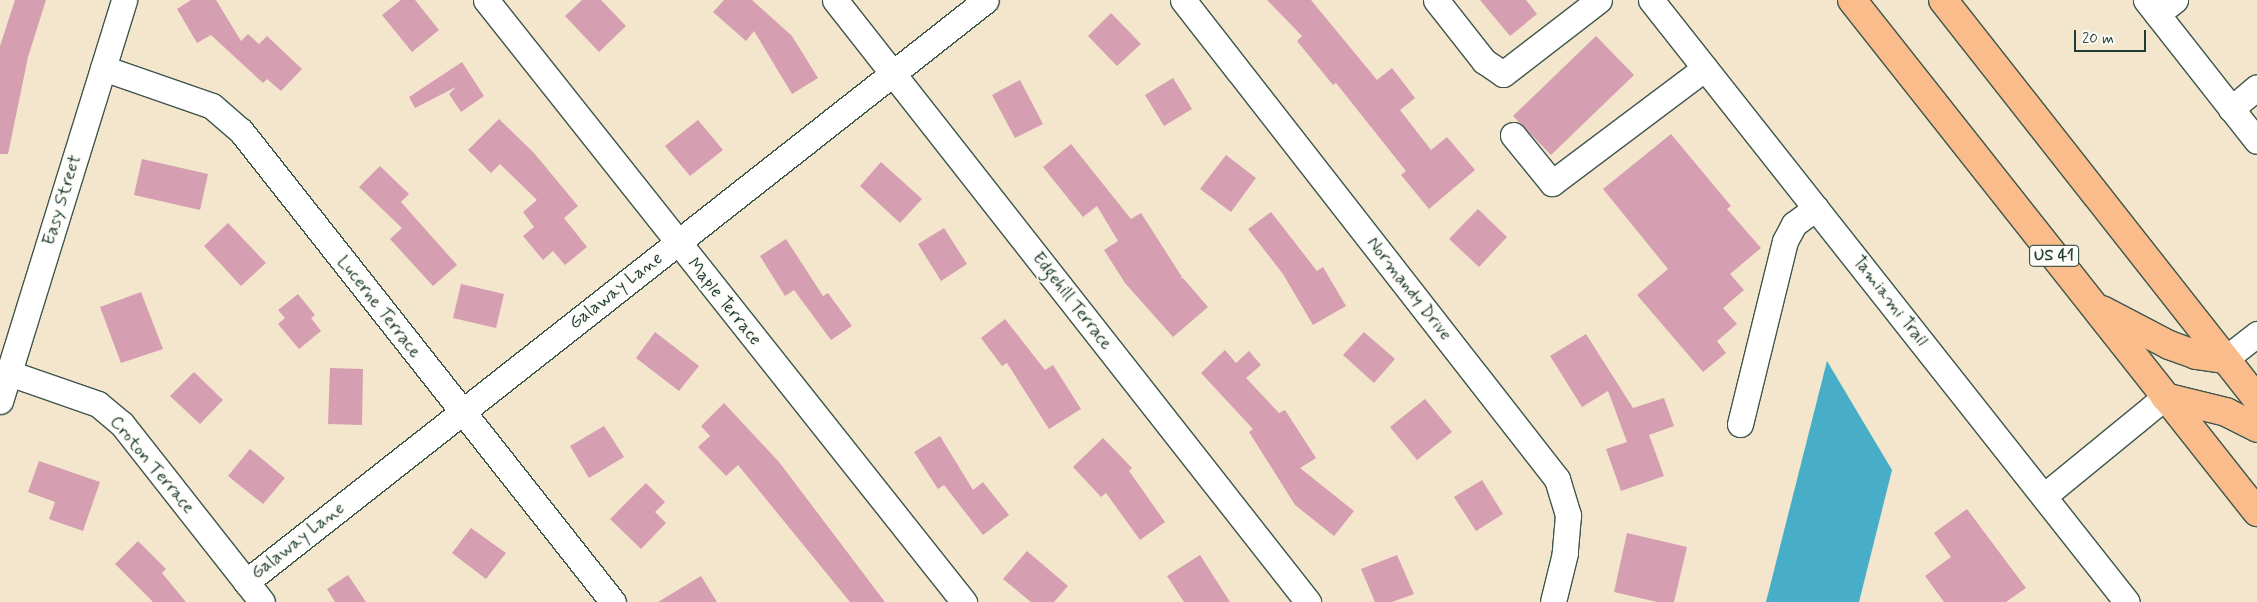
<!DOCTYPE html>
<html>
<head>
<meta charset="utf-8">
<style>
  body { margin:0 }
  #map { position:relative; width:2257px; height:602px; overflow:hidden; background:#f3e6cd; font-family:Mynerve,sans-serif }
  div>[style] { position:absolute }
  .water>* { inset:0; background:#48aec7 }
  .building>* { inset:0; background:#d69eb1 }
  .roads { filter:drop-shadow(1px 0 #3f564b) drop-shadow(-1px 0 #3f564b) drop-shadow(0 1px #3f564b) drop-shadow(0 -1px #3f564b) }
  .minor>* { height:25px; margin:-12.5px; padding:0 12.5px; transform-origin:12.5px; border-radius:12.5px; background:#fff }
  .major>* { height:28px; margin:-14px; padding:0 14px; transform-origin:14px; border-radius:14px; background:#f9bc8a }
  span { translate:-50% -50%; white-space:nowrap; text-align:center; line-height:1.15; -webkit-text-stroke:4px #fdfcf7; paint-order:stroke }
  .shield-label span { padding:1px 4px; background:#fdfcf7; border:1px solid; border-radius:4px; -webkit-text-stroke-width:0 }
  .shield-label { font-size:16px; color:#1f3d34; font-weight:700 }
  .street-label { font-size:18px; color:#1f3d34 }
  .scale { position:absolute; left:2074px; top:30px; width:72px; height:22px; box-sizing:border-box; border:2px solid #1f3d34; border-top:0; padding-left:6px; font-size:15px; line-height:18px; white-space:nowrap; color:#1f3d34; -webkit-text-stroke:4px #fdfcf7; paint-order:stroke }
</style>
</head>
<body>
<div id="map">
  <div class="water">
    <i style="clip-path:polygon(1827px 361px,1892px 470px,1859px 602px,1766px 602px)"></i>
  </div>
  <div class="building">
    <i style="clip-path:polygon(15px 0,46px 0,28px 57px,8px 154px,0 154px,0 46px)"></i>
    <i style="clip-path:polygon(191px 0,216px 0,241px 41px,248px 34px,259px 44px,267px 36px,302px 69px,281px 91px,267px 79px,263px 83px,211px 35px,197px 43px,177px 9px)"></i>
    <i style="clip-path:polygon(401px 0,415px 0,439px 30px,412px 52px,382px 15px)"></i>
    <i style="clip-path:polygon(582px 0,601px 0,626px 26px,599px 52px,565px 16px)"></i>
    <i style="clip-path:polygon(724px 0,752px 0,792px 36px,818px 78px,792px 94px,754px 31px,746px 41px,713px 12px)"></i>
    <i style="clip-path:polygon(1267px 0,1311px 0,1377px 80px,1392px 68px,1415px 98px,1400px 110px,1431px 150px,1447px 137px,1475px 170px,1429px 209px,1401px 175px,1406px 171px,1336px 83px,1333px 85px,1297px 41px,1302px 36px)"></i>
    <i style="clip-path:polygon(1480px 0,1526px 0,1537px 14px,1510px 36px)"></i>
    <i style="clip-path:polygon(1111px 13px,1141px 44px,1117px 66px,1088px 36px)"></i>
    <i style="clip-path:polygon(1596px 36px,1634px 75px,1551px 155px,1513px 116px)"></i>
    <i style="clip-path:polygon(462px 62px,484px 96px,461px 112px,449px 94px,456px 87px,415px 108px,409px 97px)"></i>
    <i style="clip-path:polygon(1173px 78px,1192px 109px,1164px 126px,1145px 95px)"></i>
    <i style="clip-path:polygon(1020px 80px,1043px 124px,1015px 138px,992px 95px)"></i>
    <i style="clip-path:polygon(499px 119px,534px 153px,578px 206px,564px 218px,587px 247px,565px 265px,553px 251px,543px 260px,523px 236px,534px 227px,523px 212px,537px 200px,500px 164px,491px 173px,468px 150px)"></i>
    <i style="clip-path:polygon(698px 120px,723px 150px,690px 176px,665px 146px)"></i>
    <i style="clip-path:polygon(1671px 134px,1731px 206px,1727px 209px,1761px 248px,1730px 274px,1744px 290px,1723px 308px,1737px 324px,1717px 341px,1726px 353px,1703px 372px,1637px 295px,1668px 269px,1603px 189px)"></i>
    <i style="clip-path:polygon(1071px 144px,1131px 219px,1141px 213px,1182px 277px,1180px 279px,1183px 278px,1208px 307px,1173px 337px,1125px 283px,1104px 250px,1118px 241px,1097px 206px,1083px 217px,1043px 167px)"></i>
    <i style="clip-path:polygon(1226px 155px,1256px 178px,1231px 212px,1200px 189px)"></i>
    <i style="clip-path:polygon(142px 159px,208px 174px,200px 210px,134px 195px)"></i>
    <i style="clip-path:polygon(881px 162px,922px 199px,900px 223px,860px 186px)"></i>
    <i style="clip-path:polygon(380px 166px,409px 194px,401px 202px,457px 265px,433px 286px,390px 239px,402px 228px,359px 187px)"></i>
    <i style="clip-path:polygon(1478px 209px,1507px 237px,1479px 267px,1449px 239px)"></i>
    <i style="clip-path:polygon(1271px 212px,1317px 271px,1323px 267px,1346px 306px,1313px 325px,1283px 274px,1248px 229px)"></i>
    <i style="clip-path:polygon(228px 223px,266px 263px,241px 286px,204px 246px)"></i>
    <i style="clip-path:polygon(944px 228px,967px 264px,941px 281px,918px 244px)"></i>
    <i style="clip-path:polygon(786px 239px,823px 296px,828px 293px,852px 326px,831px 340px,794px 290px,785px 296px,760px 256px)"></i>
    <i style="clip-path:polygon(461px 284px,504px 294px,496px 328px,453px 318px)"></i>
    <i style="clip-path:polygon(141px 292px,163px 349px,121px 363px,100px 307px)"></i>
    <i style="clip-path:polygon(298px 294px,315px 315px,311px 318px,321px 331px,299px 349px,278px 324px,285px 318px,278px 310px)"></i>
    <i style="clip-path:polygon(1005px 319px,1045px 370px,1053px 365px,1081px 409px,1049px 429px,1007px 363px,1002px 366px,981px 338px)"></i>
    <i style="clip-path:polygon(655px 332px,699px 366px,679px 391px,636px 358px)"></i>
    <i style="clip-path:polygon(1364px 332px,1395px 359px,1374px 383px,1343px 355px)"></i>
    <i style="clip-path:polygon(1586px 334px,1633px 408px,1664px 398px,1674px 426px,1649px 435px,1664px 476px,1621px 491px,1606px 449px,1627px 442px,1608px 391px,1582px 407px,1550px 356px)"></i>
    <i style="clip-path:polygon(1225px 350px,1236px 363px,1249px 351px,1261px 365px,1246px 378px,1279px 413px,1285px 410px,1316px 458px,1300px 468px,1354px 511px,1334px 536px,1295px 505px,1249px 432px,1253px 429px,1201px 373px)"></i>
    <i style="clip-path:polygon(330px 368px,363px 369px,362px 425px,328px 424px)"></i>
    <i style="clip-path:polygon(194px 372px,223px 400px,200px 424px,170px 396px)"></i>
    <i style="clip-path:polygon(1425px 399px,1452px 432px,1417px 460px,1390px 427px)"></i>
    <i style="clip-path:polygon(724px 403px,779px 462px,885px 602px,850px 602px,738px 465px,726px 476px,698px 447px,710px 436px,701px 426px)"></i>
    <i style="clip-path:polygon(604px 426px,624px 457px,589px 478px,570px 446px)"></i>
    <i style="clip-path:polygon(940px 436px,973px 490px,983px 482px,1009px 515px,983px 535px,944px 485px,938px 489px,914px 452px)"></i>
    <i style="clip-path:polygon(1103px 438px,1132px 468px,1129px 471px,1165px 522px,1140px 540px,1106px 493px,1101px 497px,1073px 467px)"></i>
    <i style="clip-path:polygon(250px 449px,285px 478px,263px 504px,228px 476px)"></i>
    <i style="clip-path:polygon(39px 461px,100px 482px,83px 531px,49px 519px,55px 502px,28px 492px)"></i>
    <i style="clip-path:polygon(1482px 480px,1503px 514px,1476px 531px,1454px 497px)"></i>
    <i style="clip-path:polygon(646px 483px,665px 502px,655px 512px,666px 523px,641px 549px,610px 519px)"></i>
    <i style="clip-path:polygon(1967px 509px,2026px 588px,2006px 602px,1944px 602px,1925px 576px,1951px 557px,1934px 533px)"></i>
    <i style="clip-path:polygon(471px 528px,506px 553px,486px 579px,452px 553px)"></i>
    <i style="clip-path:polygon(1627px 533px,1687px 547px,1674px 602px,1657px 602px,1614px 592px)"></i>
    <i style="clip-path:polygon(138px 541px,166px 569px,162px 573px,186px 602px,153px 602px,115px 564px)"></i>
    <i style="clip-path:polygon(1027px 551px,1068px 586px,1054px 602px,1031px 602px,1003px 579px)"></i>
    <i style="clip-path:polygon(1200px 555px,1230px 602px,1184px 602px,1167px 576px)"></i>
    <i style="clip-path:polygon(1397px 555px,1414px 594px,1392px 602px,1375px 602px,1361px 569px)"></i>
    <i style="clip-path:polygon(348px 575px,366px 602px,335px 602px,327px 589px)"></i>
    <i style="clip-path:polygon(701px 576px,717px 602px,658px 602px)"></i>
  </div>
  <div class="roads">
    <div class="minor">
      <i style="left:486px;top:0;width:769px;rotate:51.55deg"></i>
      <i style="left:835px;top:0;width:766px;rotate:51.84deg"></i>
      <i style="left:1183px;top:0;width:608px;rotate:52.02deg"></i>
      <i style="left:1557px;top:479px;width:38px;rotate:73deg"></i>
      <i style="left:1568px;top:515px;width:38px;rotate:95deg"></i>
      <i style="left:1565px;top:553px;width:50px;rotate:103.8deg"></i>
      <i style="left:1436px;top:0;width:78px;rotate:51.8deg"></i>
      <i style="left:1484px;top:61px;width:23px;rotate:34deg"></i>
      <i style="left:1503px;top:74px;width:121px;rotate:-37.6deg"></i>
      <i style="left:1651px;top:0;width:767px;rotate:51.67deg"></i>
      <i style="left:2146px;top:0;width:179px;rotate:51.8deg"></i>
      <i style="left:2157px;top:14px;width:23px;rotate:-38deg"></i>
      <i style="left:103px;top:68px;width:115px;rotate:19.2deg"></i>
      <i style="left:212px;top:106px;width:38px;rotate:41deg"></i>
      <i style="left:241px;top:131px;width:600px;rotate:51.7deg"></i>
      <i style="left:2231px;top:109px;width:34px;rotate:-40deg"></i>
      <i style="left:1513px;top:135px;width:62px;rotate:50.9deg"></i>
      <i style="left:1552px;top:183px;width:191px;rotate:-36.9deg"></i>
      <i style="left:2225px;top:359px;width:41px;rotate:-38deg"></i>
      <i style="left:9px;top:373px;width:94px;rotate:19.2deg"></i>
      <i style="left:98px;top:404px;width:31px;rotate:40deg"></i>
      <i style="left:122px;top:424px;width:226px;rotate:51.8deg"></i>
      <i style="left:0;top:401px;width:420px;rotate:-72.8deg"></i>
      <i style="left:1740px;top:424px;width:188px;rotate:-76.2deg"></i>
      <i style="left:1785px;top:241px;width:19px;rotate:-62deg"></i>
      <i style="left:1794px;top:224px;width:27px;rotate:-36deg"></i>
      <i style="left:2044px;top:496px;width:156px;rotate:-39.3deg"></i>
      <i style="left:246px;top:582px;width:941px;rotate:-38.18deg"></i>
    </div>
    <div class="major">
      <i style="left:1852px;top:0;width:653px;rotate:51.66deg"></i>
      <i style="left:1943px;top:0;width:508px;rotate:51.8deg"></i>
      <i style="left:2102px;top:310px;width:76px;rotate:27.6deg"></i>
      <i style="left:2169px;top:345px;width:29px;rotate:20deg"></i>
      <i style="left:2196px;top:355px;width:29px;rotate:8deg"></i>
      <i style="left:2165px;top:397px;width:63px;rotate:13.8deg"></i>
      <i style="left:2226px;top:412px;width:35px;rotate:27deg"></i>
    </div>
  </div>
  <div class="shield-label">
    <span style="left:2054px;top:256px">US 41</span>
  </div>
  <div class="street-label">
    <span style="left:62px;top:200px;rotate:-73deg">Easy Street</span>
    <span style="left:1409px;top:289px;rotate:52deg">Normandy Drive</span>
    <span style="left:616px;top:291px;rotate:-38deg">Galaway Lane</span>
    <span style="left:1072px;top:301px;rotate:52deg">Edgehill Terrace</span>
    <span style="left:1890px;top:301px;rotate:52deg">Tamiami Trail</span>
    <span style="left:724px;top:302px;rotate:51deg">Maple Terrace</span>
    <span style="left:379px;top:307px;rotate:52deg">Lucerne Terrace</span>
    <span style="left:152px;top:465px;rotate:50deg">Croton Terrace</span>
    <span style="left:298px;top:541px;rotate:-38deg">Galaway Lane</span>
  </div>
  <div class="scale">20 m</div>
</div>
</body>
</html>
